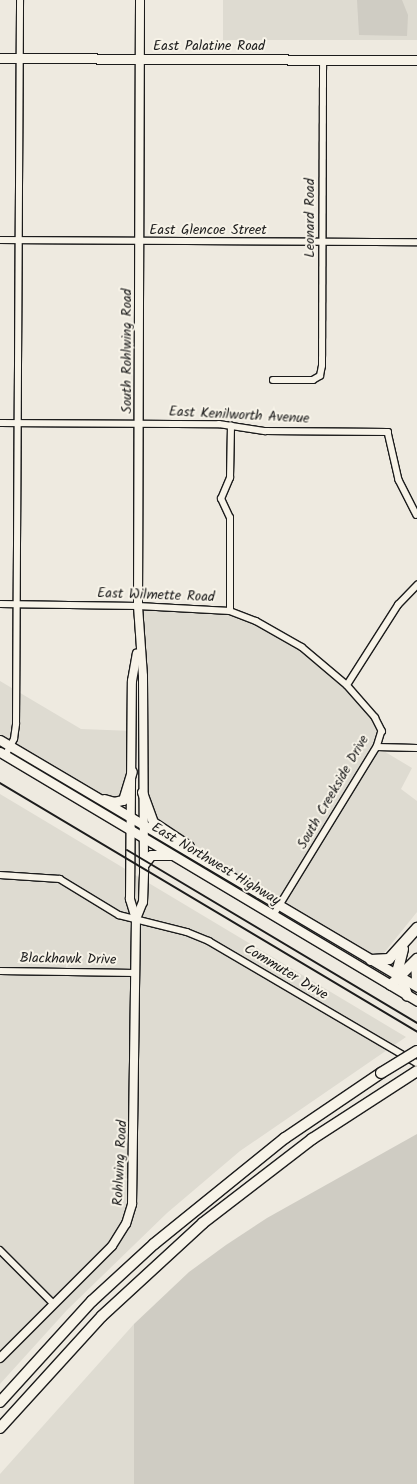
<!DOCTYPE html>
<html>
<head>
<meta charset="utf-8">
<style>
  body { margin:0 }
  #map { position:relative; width:417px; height:1484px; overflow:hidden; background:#eeeae0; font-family:Kalam,sans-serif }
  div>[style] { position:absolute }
  .built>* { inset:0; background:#dedbd1 }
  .green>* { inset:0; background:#cfccc3 }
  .roads { filter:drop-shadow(1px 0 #1c1c1c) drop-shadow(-1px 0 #1c1c1c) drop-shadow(0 1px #1c1c1c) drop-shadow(0 -1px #1c1c1c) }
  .street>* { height:5.5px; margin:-2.75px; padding:0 2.75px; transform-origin:2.75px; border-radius:2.75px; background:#f7f3e8 }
  .secondary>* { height:8px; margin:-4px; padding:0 4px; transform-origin:4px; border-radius:4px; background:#f7f3e8 }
  .primary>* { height:9px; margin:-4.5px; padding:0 4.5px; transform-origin:4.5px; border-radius:4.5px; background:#f7f3e8 }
  .highway>* { height:10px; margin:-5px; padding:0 5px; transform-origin:5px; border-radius:5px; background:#f7f3e8 }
  .rail>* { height:2px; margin:-1px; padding:0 1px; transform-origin:1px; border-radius:1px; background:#1c1c1c }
  .bridges { filter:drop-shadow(1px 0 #1c1c1c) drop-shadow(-1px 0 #1c1c1c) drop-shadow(0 1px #1c1c1c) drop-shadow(0 -1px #1c1c1c) }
  .highway-bridge>* { height:10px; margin:-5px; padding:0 5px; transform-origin:5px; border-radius:5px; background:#f7f3e8 }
  span { translate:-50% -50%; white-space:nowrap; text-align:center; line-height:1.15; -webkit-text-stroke:4px #f7f3e8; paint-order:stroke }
  .street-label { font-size:14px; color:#1c1c1c }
</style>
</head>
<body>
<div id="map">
  <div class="built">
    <i style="clip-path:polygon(223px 0,417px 0,417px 40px,223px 40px)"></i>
    <i style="clip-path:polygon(138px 606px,230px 611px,256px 621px,319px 659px,375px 717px,382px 731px,377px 747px,412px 768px,401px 789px,417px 801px,417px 912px,384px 953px,371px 960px,223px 871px,217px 863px,162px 830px,146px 809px)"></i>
    <i style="clip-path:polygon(0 681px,81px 729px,133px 731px,132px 821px,0 740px)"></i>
    <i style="clip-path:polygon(0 794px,406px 1037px,240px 1151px,167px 1213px,67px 1310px,0 1384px)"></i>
    <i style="clip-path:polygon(134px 1324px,134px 1484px,0 1484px,0 1474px)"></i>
  </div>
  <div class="green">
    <i style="clip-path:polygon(357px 0,402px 0,408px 15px,407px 36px,359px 35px)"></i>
    <i style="clip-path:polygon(417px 1134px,417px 1484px,134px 1484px,134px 1324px,189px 1272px,226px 1245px,267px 1218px)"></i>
  </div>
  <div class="roads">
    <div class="street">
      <i style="left:0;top:240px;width:417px;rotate:0.3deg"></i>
      <i style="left:273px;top:380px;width:40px"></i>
      <i style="left:313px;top:380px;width:8px;rotate:-30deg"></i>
      <i style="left:320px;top:376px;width:10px;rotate:-79deg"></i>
      <i style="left:322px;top:366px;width:306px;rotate:-89.8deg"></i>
      <i style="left:0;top:423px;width:219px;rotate:0.3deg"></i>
      <i style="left:219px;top:424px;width:47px;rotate:8.7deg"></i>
      <i style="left:265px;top:431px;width:123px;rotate:0.5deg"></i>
      <i style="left:388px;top:432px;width:49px;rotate:77.1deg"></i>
      <i style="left:399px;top:480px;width:39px;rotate:63deg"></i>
      <i style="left:0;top:604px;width:138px;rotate:0.8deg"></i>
      <i style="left:138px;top:606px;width:92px;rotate:3.1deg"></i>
      <i style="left:230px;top:611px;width:28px;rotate:21deg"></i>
      <i style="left:256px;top:621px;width:53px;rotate:29.5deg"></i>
      <i style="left:302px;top:647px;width:59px;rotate:40.2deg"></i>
      <i style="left:347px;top:685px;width:43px;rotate:48.8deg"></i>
      <i style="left:375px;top:717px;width:16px;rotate:63deg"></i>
      <i style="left:382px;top:731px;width:17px;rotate:107deg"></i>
      <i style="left:377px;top:747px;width:197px;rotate:121.5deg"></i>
      <i style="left:230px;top:611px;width:93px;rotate:-90deg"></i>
      <i style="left:230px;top:518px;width:21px;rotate:-115deg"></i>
      <i style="left:221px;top:499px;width:23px;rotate:-67deg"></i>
      <i style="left:230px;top:478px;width:52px;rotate:-88.9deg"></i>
      <i style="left:347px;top:685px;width:95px;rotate:-57.5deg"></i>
      <i style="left:398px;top:605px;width:28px;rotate:-46deg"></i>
      <i style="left:377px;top:747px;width:40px;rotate:1.4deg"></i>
      <i style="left:5px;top:756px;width:19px;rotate:-62deg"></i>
      <i style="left:14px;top:739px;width:15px;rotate:-82deg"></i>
      <i style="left:16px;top:724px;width:724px;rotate:-89.68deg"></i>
      <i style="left:0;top:875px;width:60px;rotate:3.8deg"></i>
      <i style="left:60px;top:879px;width:69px;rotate:31.4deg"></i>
      <i style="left:119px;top:915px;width:70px;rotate:14deg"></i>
      <i style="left:187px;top:932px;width:24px;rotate:22deg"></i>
      <i style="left:209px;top:941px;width:241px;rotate:30.4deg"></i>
      <i style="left:0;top:971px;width:135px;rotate:0.8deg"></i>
      <i style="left:0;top:1250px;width:74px;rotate:45deg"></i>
    </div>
    <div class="secondary">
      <i style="left:136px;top:919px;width:18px;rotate:-68deg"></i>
      <i style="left:143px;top:902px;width:33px;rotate:-88deg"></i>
      <i style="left:144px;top:869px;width:193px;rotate:-90.3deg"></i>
      <i style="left:143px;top:676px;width:70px;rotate:-94.1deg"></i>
      <i style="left:138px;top:606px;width:606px;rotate:-89.81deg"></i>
      <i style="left:0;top:1358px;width:158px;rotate:-45deg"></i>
      <i style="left:112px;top:1246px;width:26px;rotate:-58deg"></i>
      <i style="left:126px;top:1224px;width:21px;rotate:-73deg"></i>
      <i style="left:132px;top:1204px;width:285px;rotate:-89.2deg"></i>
      <i style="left:136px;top:919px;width:21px;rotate:-107deg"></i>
      <i style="left:130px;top:899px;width:218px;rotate:-89.5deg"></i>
      <i style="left:132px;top:681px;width:28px;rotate:-80deg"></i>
    </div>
    <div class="primary">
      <i style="left:0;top:58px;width:417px;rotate:0.3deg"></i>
      <i style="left:0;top:740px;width:485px;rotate:30.6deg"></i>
      <i style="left:0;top:752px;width:486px;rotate:30.8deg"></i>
      <i style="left:142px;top:792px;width:32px;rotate:70deg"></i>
      <i style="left:153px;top:822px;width:43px;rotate:33.7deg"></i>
      <i style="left:104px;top:799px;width:10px;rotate:17deg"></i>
      <i style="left:114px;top:802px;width:9px;rotate:-13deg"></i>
      <i style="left:123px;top:800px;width:30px;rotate:-73deg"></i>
      <i style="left:144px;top:864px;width:11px;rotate:-52deg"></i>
      <i style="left:151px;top:855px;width:20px"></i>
    </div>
    <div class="highway">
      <i style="left:403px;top:949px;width:21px;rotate:104deg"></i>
      <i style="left:398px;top:969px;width:28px;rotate:71deg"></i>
      <i style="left:371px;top:960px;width:18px;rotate:-3deg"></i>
      <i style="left:389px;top:959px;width:42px;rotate:-47.9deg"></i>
      <i style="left:416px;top:961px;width:17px;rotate:87deg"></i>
      <i style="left:391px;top:985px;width:37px;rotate:-45deg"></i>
      <i style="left:0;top:1402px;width:137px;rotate:-47.7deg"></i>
      <i style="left:92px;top:1301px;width:84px;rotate:-42.6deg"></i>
      <i style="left:154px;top:1244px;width:169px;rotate:-39deg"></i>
      <i style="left:285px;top:1138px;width:116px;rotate:-34.1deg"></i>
      <i style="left:0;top:1428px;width:151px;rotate:-47.7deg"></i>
      <i style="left:102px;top:1316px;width:137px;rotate:-42.6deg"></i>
      <i style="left:203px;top:1223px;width:138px;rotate:-37.6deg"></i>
      <i style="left:312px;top:1139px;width:125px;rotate:-32.9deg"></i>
    </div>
  </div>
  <div class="rail">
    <i style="left:0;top:783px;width:486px;rotate:30.8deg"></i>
    <i style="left:127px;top:850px;width:338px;rotate:30.8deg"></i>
  </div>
  <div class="bridges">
    <div class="highway-bridge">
      <i style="left:381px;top:1073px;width:42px;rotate:-31.4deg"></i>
    </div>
  </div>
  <div class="street-label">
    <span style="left:209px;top:46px">East Palatine Road</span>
    <span style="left:310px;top:218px;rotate:-90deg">Leonard Road</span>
    <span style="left:208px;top:230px">East Glencoe Street</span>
    <span style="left:127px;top:351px;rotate:-90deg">South Rohlwing Road</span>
    <span style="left:239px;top:415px;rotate:3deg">East Kenilworth Avenue</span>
    <span style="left:156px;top:595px;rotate:2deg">East Wilmette Road</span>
    <span style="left:333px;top:792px;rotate:-60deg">South Creekside Drive</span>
    <span style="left:216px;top:864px;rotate:31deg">East Northwest Highway</span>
    <span style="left:68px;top:959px;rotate:1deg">Blackhawk Drive</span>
    <span style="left:286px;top:972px;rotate:31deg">Commuter Drive</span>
    <span style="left:120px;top:1163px;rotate:-87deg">Rohlwing Road</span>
  </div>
</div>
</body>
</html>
